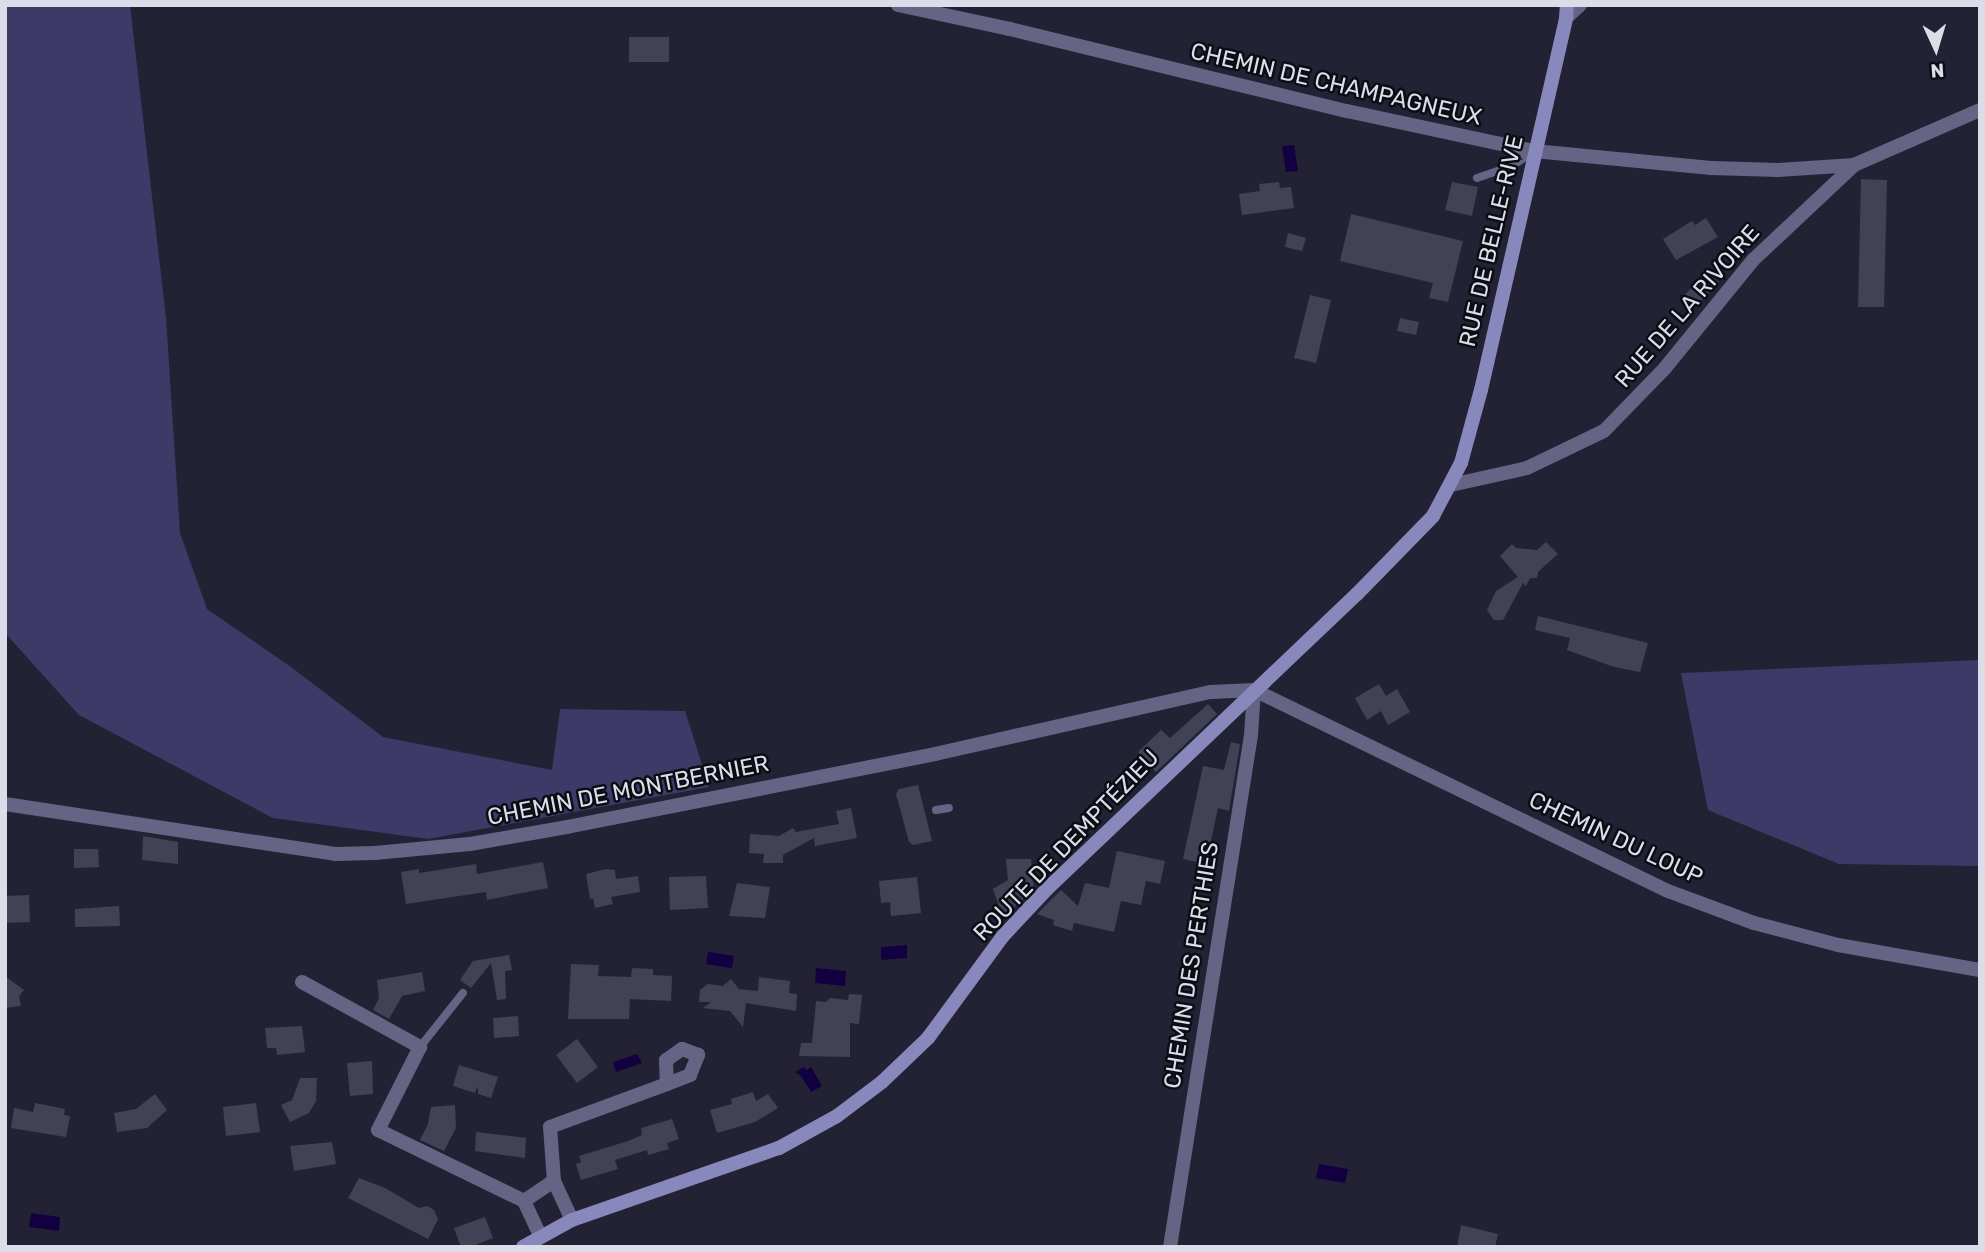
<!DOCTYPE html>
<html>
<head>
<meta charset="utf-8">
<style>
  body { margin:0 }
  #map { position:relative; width:1985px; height:1252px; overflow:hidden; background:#222234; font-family:Rubik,sans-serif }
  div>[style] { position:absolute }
  .green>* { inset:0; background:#3d3a68 }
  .water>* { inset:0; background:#130041 }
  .building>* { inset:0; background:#424256 }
  .lane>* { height:8px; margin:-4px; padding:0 4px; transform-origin:4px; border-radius:4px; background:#656485 }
  .street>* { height:14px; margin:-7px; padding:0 7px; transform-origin:7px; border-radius:7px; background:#656485 }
  .secondary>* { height:14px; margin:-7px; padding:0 7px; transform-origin:7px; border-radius:7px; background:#8988bd }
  span { translate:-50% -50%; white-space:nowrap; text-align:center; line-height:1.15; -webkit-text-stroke:5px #0c0c14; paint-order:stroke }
  .street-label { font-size:23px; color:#ddddea }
  .frame { position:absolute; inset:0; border:7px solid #ddddea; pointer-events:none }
  .north { position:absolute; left:1901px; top:14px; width:70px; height:70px; -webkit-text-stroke:5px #0c0c14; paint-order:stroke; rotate:176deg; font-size:19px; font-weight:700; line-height:28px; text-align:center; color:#ddddea }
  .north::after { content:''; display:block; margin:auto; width:24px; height:32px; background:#ddddea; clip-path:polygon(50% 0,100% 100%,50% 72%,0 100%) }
</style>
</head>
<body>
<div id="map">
  <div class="green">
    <i style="clip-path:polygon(5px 5px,130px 5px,166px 318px,180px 533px,207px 609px,291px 667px,383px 737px,552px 770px,560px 709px,685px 711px,709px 787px,428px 839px,273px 818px,79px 715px,5px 633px)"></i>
    <i style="clip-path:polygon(1980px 660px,1980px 866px,1839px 864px,1708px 810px,1681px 673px)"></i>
  </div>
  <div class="water">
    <i style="clip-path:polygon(1294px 145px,1298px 171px,1286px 172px,1282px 146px)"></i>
    <i style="clip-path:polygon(907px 945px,907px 958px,881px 960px,881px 947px)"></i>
    <i style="clip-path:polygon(708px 952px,734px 956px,732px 968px,706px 964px)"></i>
    <i style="clip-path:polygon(816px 968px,846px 971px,845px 986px,815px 983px)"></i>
    <i style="clip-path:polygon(637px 1054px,642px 1063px,616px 1072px,613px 1062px)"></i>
    <i style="clip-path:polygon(804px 1067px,807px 1070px,811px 1067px,822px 1086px,811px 1092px,801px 1076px,795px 1072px)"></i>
    <i style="clip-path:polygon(1319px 1164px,1348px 1169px,1345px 1183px,1316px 1178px)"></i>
    <i style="clip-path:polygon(31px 1213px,60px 1217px,59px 1231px,29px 1227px)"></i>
  </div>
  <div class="building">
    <i style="clip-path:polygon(629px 37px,669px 37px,669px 62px,629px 62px)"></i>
    <i style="clip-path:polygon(1861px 179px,1887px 180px,1884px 307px,1858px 307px)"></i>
    <i style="clip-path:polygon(1279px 182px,1280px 188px,1291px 187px,1294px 208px,1242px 215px,1239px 194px,1260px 191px,1259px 184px)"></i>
    <i style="clip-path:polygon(1452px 182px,1478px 187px,1472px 216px,1445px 210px)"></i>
    <i style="clip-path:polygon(1351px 214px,1463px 241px,1448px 302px,1429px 298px,1433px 283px,1340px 261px)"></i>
    <i style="clip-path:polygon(1706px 218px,1718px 237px,1676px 260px,1663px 239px,1692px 221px,1695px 225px)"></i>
    <i style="clip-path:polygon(1288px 233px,1306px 238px,1302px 251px,1285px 247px)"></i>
    <i style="clip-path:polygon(1707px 271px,1719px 282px,1699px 303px,1680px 300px)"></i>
    <i style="clip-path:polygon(1310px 295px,1331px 300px,1316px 363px,1294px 358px)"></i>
    <i style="clip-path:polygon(1400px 318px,1419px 322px,1416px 335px,1397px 331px)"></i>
    <i style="clip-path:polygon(1546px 542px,1558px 554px,1538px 572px,1537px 578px,1530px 578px,1526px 586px,1523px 583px,1503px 620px,1494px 620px,1487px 610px,1496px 591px,1518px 577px,1500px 556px,1512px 544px,1516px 548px,1537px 550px)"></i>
    <i style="clip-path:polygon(1538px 616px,1648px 643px,1640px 672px,1614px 667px,1567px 650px,1570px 638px,1535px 630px)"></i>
    <i style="clip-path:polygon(1379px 684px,1386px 696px,1397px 689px,1410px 712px,1388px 725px,1381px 711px,1367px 720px,1355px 698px)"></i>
    <i style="clip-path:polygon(1208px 704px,1217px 714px,1156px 772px,1138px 752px,1161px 730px,1170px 738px)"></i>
    <i style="clip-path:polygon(1231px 742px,1240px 744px,1229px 811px,1218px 808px,1206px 864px,1183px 859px,1203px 766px,1224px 770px)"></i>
    <i style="clip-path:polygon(918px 785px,932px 841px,913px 845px,909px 842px,896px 794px,899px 789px)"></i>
    <i style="clip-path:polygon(851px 808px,857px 838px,815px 846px,814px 838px,783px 855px,783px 863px,763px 863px,764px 854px,749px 853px,750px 834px,779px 836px,793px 828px,796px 832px,839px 824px,836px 811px)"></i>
    <i style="clip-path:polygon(143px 836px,178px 842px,178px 864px,142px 860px)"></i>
    <i style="clip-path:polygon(74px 849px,98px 849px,99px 867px,74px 868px)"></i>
    <i style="clip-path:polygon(1117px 851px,1165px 861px,1160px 884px,1146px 881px,1141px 905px,1121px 901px,1114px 932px,1074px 923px,1072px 931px,1053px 925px,1054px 920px,1037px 914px,1061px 890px,1078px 906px,1085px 883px,1109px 888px)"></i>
    <i style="clip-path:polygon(1006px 859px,1031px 859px,1034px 889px,1003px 918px,993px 889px,1008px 880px)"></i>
    <i style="clip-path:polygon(543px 862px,548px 888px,487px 900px,486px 892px,406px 904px,401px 872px,419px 869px,419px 873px,476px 864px,477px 874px)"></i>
    <i style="clip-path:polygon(606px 869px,615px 870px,616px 879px,638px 876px,640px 892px,611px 897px,613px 904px,595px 908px,593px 898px,590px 899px,586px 874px)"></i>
    <i style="clip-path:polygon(706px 876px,708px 908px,670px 910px,669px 877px)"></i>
    <i style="clip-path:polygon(917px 877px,921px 913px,891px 916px,890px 902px,881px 903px,879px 881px)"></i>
    <i style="clip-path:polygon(737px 883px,770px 887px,765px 918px,729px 916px)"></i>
    <i style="clip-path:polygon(29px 895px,30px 922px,5px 923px,5px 896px)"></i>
    <i style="clip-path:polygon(119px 906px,120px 926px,75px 927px,75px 909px)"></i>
    <i style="clip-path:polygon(509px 955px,512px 970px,505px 971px,506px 999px,497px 1000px,491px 963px,471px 988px,460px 980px,473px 961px)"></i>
    <i style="clip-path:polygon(571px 964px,599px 965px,598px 976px,631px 977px,632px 968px,653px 969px,653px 975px,672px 976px,671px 1001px,630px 999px,629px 1019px,568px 1019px)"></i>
    <i style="clip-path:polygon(422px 972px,425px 991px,402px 996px,389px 1019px,373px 1010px,379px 998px,377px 980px)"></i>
    <i style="clip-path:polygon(5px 976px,24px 990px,19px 996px,21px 1006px,5px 1008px)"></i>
    <i style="clip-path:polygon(759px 977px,790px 981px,789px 993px,797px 994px,796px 1011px,746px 1003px,743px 1027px,730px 1011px,703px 1008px,711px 1002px,699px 1002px,700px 990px,708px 984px,723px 986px,731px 979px,739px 989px,758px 991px)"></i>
    <i style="clip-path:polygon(849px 994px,862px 995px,859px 1024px,850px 1023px,850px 1057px,799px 1056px,801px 1043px,812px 1043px,816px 1001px,826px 1002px,830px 998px,848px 1000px)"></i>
    <i style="clip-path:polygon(518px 1016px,519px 1036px,494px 1038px,493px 1018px)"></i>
    <i style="clip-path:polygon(302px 1026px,305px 1052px,277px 1055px,276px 1048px,267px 1048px,265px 1028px)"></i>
    <i style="clip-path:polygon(577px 1039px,598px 1067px,577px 1083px,556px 1055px)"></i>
    <i style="clip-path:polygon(372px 1061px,373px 1094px,350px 1096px,347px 1063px)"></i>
    <i style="clip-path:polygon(459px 1065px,498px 1077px,491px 1098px,478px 1094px,478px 1086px,475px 1093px,453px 1086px)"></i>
    <i style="clip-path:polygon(300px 1078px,317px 1078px,316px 1101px,309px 1113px,290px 1122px,281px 1105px,292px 1100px)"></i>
    <i style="clip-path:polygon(753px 1092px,756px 1101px,768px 1094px,778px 1108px,755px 1122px,717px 1133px,710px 1110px,732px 1104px,731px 1099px)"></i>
    <i style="clip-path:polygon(155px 1094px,167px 1110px,147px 1128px,117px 1132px,114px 1113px,136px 1109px)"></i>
    <i style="clip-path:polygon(35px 1103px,65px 1109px,64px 1115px,70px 1116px,66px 1137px,11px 1128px,14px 1108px,33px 1112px)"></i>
    <i style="clip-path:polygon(256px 1103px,260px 1132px,226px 1136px,223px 1107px)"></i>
    <i style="clip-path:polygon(455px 1105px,456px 1128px,444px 1151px,420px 1140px,428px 1124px,431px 1107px)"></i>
    <i style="clip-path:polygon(672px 1119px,679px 1139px,667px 1143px,669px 1149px,648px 1155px,647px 1150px,615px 1160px,618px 1169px,581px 1180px,576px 1164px,581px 1162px,579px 1156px,628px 1141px,642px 1135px,641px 1128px)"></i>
    <i style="clip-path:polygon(476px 1132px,526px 1138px,525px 1158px,475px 1151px)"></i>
    <i style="clip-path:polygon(332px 1142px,336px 1164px,294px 1171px,290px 1146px)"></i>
    <i style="clip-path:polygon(359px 1178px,385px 1188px,419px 1208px,427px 1206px,434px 1210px,438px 1219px,428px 1239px,348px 1198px)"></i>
    <i style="clip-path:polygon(485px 1217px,493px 1238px,470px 1247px,461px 1247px,454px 1228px)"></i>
    <i style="clip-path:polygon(1461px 1225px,1498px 1234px,1495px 1247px,1457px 1247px)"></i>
  </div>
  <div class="lane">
    <i style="left:1477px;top:178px;width:37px;rotate:-19deg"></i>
    <i style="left:1512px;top:166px;width:27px;rotate:-34deg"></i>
    <i style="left:936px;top:810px;width:13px;rotate:-9deg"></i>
    <i style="left:420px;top:1047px;width:69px;rotate:-51.5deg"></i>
  </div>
  <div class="street">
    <i style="left:898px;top:5px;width:115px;rotate:12.1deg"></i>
    <i style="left:1010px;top:29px;width:347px;rotate:13.7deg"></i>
    <i style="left:1347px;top:111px;width:191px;rotate:12.1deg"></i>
    <i style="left:1534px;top:151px;width:178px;rotate:5.5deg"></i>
    <i style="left:1711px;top:168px;width:67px;rotate:1.7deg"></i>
    <i style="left:1778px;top:170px;width:76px;rotate:-3.8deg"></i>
    <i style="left:1566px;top:18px;width:19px;rotate:-43deg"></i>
    <i style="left:1451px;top:485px;width:78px;rotate:-12.6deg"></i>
    <i style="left:1527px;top:468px;width:85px;rotate:-25.7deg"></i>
    <i style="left:1604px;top:431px;width:88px;rotate:-45.9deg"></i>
    <i style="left:1665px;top:368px;width:139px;rotate:-50.8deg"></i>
    <i style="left:1753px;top:260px;width:139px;rotate:-43.2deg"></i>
    <i style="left:1854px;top:165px;width:137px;rotate:-23.6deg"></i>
    <i style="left:5px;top:804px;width:334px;rotate:8.6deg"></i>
    <i style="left:335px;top:854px;width:40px;rotate:-1.4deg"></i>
    <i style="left:375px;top:853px;width:95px;rotate:-5.4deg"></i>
    <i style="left:470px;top:844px;width:98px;rotate:-9.9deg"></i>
    <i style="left:567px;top:827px;width:375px;rotate:-11.2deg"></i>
    <i style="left:935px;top:754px;width:283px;rotate:-12.7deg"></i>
    <i style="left:1211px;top:692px;width:43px;rotate:-2.7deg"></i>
    <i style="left:1254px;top:690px;width:460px;rotate:25.9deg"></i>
    <i style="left:1668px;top:891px;width:92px;rotate:20.4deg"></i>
    <i style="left:1754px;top:923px;width:87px;rotate:14.7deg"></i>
    <i style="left:1838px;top:945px;width:144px;rotate:10deg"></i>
    <i style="left:302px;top:982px;width:135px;rotate:28.8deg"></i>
    <i style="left:420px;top:1047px;width:93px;rotate:116.8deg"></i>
    <i style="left:378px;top:1130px;width:162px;rotate:25.9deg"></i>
    <i style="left:524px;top:1201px;width:38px;rotate:65deg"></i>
    <i style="left:524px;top:1201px;width:36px;rotate:-34deg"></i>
    <i style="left:572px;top:1220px;width:43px;rotate:-114.8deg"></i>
    <i style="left:554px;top:1181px;width:54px;rotate:-94.2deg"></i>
    <i style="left:550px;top:1127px;width:125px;rotate:-20.2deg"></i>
    <i style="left:667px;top:1084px;width:25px;rotate:-21deg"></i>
    <i style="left:690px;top:1075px;width:22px;rotate:-68deg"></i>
    <i style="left:698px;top:1055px;width:17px;rotate:-159deg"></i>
    <i style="left:682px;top:1049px;width:19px;rotate:145deg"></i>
    <i style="left:666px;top:1060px;width:24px;rotate:88deg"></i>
    <i style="left:1170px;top:1247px;width:518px;rotate:-81.01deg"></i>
    <i style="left:1251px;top:735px;width:45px;rotate:-86.2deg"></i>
  </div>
  <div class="secondary">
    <i style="left:523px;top:1247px;width:56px;rotate:-28.9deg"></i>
    <i style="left:572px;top:1220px;width:219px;rotate:-19.2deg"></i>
    <i style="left:779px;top:1148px;width:66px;rotate:-28.9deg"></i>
    <i style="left:837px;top:1116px;width:56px;rotate:-37.1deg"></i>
    <i style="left:882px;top:1082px;width:64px;rotate:-43.7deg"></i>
    <i style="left:928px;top:1038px;width:127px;rotate:-53.7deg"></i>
    <i style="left:1003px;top:936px;width:64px;rotate:-46.9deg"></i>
    <i style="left:1047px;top:889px;width:428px;rotate:-43.6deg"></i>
    <i style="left:1357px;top:594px;width:109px;rotate:-45.7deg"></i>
    <i style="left:1433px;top:516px;width:60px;rotate:-62.2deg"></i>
    <i style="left:1461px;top:463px;width:76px;rotate:-74.7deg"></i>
    <i style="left:1481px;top:390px;width:382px;rotate:-77.1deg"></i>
    <i style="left:1566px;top:18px;width:13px;rotate:-86deg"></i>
  </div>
  <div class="street-label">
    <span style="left:1336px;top:84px;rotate:13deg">CHEMIN DE CHAMPAGNEUX</span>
    <span style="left:1491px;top:241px;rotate:-77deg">RUE DE BELLE-RIVE</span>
    <span style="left:1687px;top:306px;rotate:-49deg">RUE DE LA RIVOIRE</span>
    <span style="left:628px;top:790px;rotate:-11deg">CHEMIN DE MONTBERNIER</span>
    <span style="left:1616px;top:838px;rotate:25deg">CHEMIN DU LOUP</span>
    <span style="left:1066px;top:845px;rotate:-46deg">ROUTE DE DEMPTÉZIEU</span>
    <span style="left:1191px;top:965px;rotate:-81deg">CHEMIN DES PERTHIES</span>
  </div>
  <div class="frame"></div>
  <div class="north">N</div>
</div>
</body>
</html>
